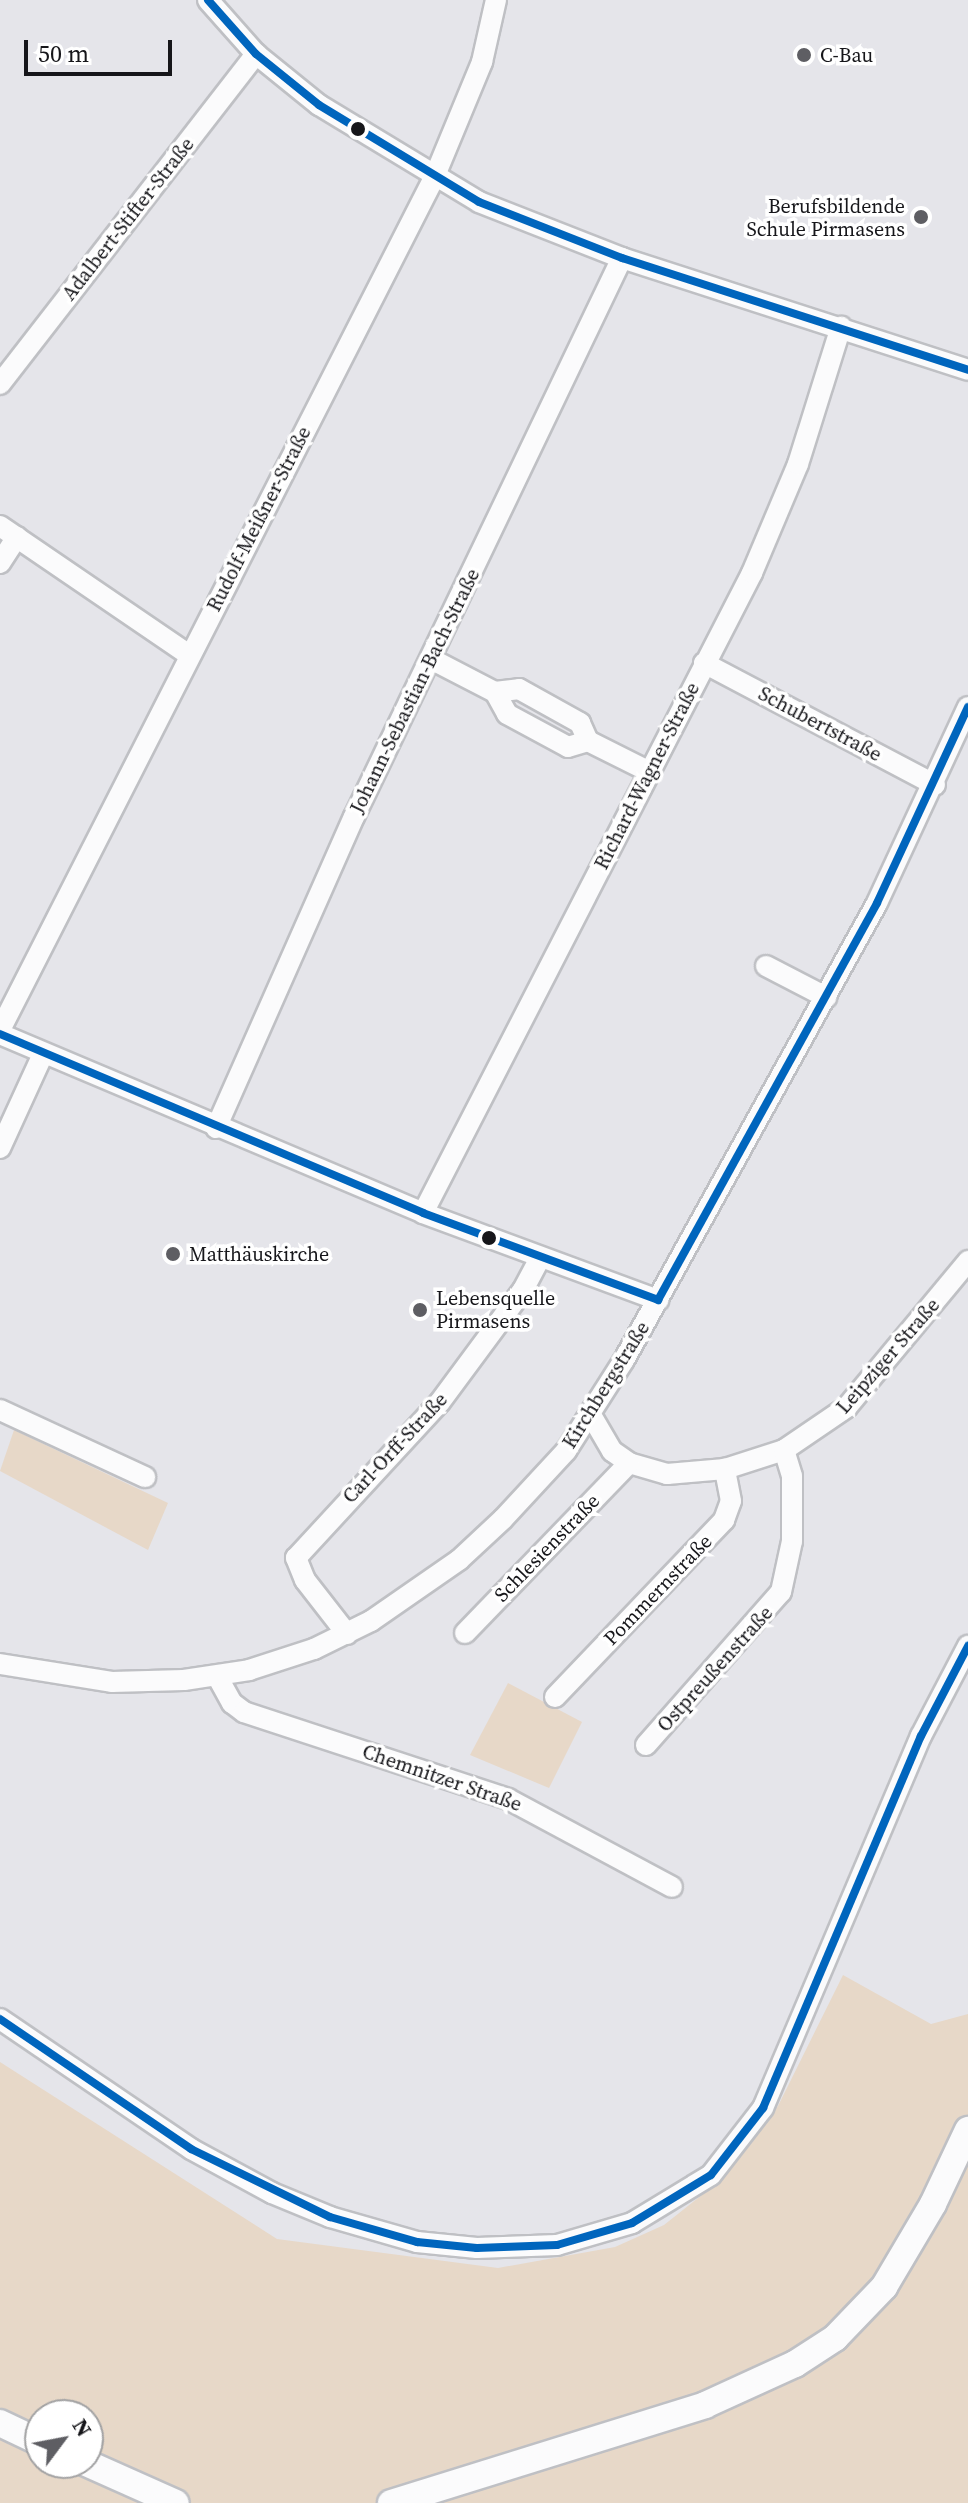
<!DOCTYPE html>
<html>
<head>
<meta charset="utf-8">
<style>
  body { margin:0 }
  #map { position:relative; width:968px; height:2503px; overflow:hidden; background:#e5e5ea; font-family:"Source Serif 4",serif }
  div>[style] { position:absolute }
  .green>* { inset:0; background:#e7d8c8 }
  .roads { filter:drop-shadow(2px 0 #bfc0c4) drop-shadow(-2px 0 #bfc0c4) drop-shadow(0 2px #bfc0c4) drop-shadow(0 -2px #bfc0c4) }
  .minor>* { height:20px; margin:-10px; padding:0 10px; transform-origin:10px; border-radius:10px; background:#fbfbfc }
  .major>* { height:26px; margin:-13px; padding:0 13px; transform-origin:13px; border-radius:13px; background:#fbfbfc }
  .bus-1>* { height:8px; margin:-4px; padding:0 4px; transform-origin:4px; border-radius:4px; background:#0065bd }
  .dots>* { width:22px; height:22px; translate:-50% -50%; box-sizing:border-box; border:4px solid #fff; border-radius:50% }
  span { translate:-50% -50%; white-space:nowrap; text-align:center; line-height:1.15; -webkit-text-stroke:7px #fff; paint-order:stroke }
  .poi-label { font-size:20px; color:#16161a }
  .left { translate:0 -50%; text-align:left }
  .right { translate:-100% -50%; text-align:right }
  .street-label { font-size:20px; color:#16161a }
  .north { position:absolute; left:24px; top:2399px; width:80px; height:80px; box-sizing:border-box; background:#fff; border:2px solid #a2a2a3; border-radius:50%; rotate:58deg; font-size:22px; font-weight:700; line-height:32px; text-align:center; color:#16161a }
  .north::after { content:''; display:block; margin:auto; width:28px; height:36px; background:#5e5e63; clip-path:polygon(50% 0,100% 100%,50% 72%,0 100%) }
  .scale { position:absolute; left:24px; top:40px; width:148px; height:36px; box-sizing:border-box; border:4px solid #16161a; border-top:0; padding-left:10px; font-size:24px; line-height:28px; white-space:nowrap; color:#16161a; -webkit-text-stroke:6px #fff; paint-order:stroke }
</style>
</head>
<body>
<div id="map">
  <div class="green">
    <i style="clip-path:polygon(14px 1430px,168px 1503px,148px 1550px,0 1471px)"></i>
    <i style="clip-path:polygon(508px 1683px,582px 1722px,549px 1788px,470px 1755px)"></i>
    <i style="clip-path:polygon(evenodd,843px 1975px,931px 2024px,968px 2014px,968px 2503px,0 2503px,0 2062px,277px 2239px,498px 2268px,615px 2247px,664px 2225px,708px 2190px,778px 2106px,843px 1975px,40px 2415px,88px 2415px,88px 2463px,40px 2463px,40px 2415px)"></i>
  </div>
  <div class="roads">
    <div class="minor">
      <i style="left:208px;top:0;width:72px;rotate:48.4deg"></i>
      <i style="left:256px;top:54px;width:81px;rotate:39deg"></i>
      <i style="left:319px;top:105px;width:187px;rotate:31.2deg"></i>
      <i style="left:479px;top:202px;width:154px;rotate:21.4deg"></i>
      <i style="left:622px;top:258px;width:364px;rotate:17.9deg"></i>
      <i style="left:0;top:384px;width:418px;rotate:-52.2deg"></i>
      <i style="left:0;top:526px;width:229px;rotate:34.3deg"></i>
      <i style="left:0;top:563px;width:31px;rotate:-57deg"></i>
      <i style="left:431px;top:659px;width:72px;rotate:27.3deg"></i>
      <i style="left:495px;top:692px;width:24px;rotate:-7deg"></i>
      <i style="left:519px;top:689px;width:70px;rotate:29.1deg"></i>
      <i style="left:580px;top:723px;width:20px;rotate:66deg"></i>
      <i style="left:588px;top:741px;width:69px;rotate:26.6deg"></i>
      <i style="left:704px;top:663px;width:261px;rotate:27.8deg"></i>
      <i style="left:495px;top:692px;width:25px;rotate:61deg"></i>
      <i style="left:507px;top:714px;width:69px;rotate:28.4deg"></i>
      <i style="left:568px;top:747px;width:21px;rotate:-17deg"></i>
      <i style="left:766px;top:966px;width:68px;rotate:27.3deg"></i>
      <i style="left:0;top:1030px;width:956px;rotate:-63.01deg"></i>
      <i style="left:434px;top:178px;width:126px;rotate:-67.5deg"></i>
      <i style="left:482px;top:62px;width:64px;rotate:-77.3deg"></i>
      <i style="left:0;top:1034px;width:459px;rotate:22.9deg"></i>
      <i style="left:423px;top:1213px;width:251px;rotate:20.3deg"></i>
      <i style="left:216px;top:1128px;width:340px;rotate:-66.1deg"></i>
      <i style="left:354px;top:817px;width:620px;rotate:-64.39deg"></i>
      <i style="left:0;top:1148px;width:103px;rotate:-65.4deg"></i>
      <i style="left:423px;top:1213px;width:720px;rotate:-62.79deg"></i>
      <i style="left:752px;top:573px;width:118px;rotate:-67.1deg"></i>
      <i style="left:798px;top:464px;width:144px;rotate:-72.6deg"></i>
      <i style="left:0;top:1410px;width:160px;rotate:24.8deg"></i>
      <i style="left:591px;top:1415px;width:42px;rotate:59.7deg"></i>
      <i style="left:612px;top:1451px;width:21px;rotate:35deg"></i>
      <i style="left:629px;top:1463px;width:40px;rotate:16deg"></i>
      <i style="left:667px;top:1474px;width:58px;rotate:-4.9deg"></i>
      <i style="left:725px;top:1469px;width:62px;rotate:-17.9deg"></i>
      <i style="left:784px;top:1450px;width:76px;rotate:-34.3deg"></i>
      <i style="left:847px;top:1407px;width:190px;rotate:-50.3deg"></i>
      <i style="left:465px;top:1633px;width:236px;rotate:-46deg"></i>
      <i style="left:347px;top:1634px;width:68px;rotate:-127.9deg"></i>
      <i style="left:305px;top:1580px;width:24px;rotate:-112deg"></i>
      <i style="left:296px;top:1558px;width:212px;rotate:-47.3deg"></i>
      <i style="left:440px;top:1402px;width:139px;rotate:-53.5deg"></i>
      <i style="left:523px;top:1290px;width:36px;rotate:-62deg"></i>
      <i style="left:0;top:1664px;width:113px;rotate:9.1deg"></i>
      <i style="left:112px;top:1682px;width:72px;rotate:-1.6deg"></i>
      <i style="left:184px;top:1680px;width:66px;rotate:-8.7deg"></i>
      <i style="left:249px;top:1670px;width:68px;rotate:-17.9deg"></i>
      <i style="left:314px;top:1649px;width:64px;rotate:-26.2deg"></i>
      <i style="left:371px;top:1621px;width:107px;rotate:-34.7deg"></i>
      <i style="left:459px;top:1560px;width:60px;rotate:-43deg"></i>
      <i style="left:503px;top:1519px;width:93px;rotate:-47.2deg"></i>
      <i style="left:566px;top:1451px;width:108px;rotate:-57.5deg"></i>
      <i style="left:624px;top:1360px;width:522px;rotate:-61.03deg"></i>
      <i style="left:877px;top:903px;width:216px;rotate:-65.1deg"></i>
      <i style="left:217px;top:1676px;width:31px;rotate:61deg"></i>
      <i style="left:232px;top:1703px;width:15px;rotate:37deg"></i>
      <i style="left:244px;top:1712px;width:278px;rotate:18.2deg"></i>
      <i style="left:508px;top:1799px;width:186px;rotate:28.2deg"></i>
      <i style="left:555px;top:1697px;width:245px;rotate:-46.3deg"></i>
      <i style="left:724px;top:1520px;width:20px;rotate:-70deg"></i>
      <i style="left:731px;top:1501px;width:33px;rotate:-101deg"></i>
      <i style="left:646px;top:1745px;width:204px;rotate:-48.6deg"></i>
      <i style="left:781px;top:1592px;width:52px;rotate:-77.8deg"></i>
      <i style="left:792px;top:1541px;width:65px;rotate:-90deg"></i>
      <i style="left:792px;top:1476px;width:27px;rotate:-107deg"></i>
      <i style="left:0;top:2019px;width:231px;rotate:34.2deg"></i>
      <i style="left:191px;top:2149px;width:92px;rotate:28.5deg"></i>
      <i style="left:272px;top:2193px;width:63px;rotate:22.5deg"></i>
      <i style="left:330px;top:2217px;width:91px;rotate:16deg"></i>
      <i style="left:417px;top:2242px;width:60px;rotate:5.7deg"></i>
      <i style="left:477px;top:2248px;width:80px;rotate:-2.1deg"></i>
      <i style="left:557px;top:2245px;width:78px;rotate:-16.3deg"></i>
      <i style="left:632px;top:2223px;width:92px;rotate:-31.3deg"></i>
      <i style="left:711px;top:2175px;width:85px;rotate:-52.2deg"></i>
      <i style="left:763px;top:2108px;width:404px;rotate:-67deg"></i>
      <i style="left:921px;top:1736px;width:102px;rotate:-62.4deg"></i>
    </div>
    <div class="major">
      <i style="left:0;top:2423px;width:44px;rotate:25.4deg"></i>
      <i style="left:86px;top:2463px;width:98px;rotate:24deg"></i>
      <i style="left:391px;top:2503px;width:329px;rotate:-17.3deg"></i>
      <i style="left:705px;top:2405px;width:99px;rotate:-24.5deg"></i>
      <i style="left:795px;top:2364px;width:48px;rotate:-33deg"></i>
      <i style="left:835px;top:2338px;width:71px;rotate:-46.1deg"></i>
      <i style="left:884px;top:2287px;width:96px;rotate:-59.4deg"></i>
      <i style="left:933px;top:2204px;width:82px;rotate:-64.7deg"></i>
    </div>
  </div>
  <div class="bus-1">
    <i style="left:208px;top:0;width:72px;rotate:48.4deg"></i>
    <i style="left:256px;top:54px;width:81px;rotate:39deg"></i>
    <i style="left:319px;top:105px;width:187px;rotate:31.2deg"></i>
    <i style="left:479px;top:202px;width:154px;rotate:21.4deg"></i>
    <i style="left:622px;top:258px;width:364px;rotate:17.9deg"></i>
    <i style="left:0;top:1034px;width:459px;rotate:22.9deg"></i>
    <i style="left:423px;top:1213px;width:251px;rotate:20.3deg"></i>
    <i style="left:658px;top:1300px;width:453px;rotate:-61.1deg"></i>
    <i style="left:877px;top:903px;width:216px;rotate:-65.1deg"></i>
    <i style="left:0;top:2019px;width:231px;rotate:34.2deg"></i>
    <i style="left:191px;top:2149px;width:155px;rotate:26.1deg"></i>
    <i style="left:330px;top:2217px;width:91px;rotate:16deg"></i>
    <i style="left:417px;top:2242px;width:60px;rotate:5.7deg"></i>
    <i style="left:477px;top:2248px;width:80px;rotate:-2.1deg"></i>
    <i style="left:557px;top:2245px;width:78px;rotate:-16.3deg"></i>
    <i style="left:632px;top:2223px;width:92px;rotate:-31.3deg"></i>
    <i style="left:711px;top:2175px;width:85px;rotate:-52.2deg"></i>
    <i style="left:763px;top:2108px;width:404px;rotate:-67deg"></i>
    <i style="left:921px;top:1736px;width:102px;rotate:-62.4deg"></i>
  </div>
  <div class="dots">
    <i style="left:804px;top:55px;background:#5e5e63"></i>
    <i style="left:358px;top:129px;background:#16161a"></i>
    <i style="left:921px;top:217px;background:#5e5e63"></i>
    <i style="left:489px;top:1238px;background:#16161a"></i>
    <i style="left:173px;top:1254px;background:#5e5e63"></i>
    <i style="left:420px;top:1310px;background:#5e5e63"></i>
  </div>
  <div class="poi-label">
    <span class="left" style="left:820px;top:55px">C-Bau</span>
    <span class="right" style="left:905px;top:218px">Berufsbildende<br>Schule Pirmasens</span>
    <span class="left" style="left:189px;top:1254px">Matthäuskirche</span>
    <span class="left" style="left:436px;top:1310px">Lebensquelle<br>Pirmasens</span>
  </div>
  <div class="street-label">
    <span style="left:128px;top:219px;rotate:-52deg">Adalbert-Stifter-Straße</span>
    <span style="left:259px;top:519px;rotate:-63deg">Rudolf-Meißner-Straße</span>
    <span style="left:415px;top:691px;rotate:-64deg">Johann-Sebastian-Bach-Straße</span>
    <span style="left:820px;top:724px;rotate:28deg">Schubertstraße</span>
    <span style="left:647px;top:776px;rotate:-63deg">Richard-Wagner-Straße</span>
    <span style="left:888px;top:1356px;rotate:-49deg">Leipziger Straße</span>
    <span style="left:606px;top:1385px;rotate:-58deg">Kirchbergstraße</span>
    <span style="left:395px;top:1448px;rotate:-47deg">Carl-Orff-Straße</span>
    <span style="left:547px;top:1548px;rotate:-46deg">Schlesienstraße</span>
    <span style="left:658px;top:1590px;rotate:-46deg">Pommernstraße</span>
    <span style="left:715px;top:1669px;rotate:-48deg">Ostpreußenstraße</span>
    <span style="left:442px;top:1778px;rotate:19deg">Chemnitzer Straße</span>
  </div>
  <div class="north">N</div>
  <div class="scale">50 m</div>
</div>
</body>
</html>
